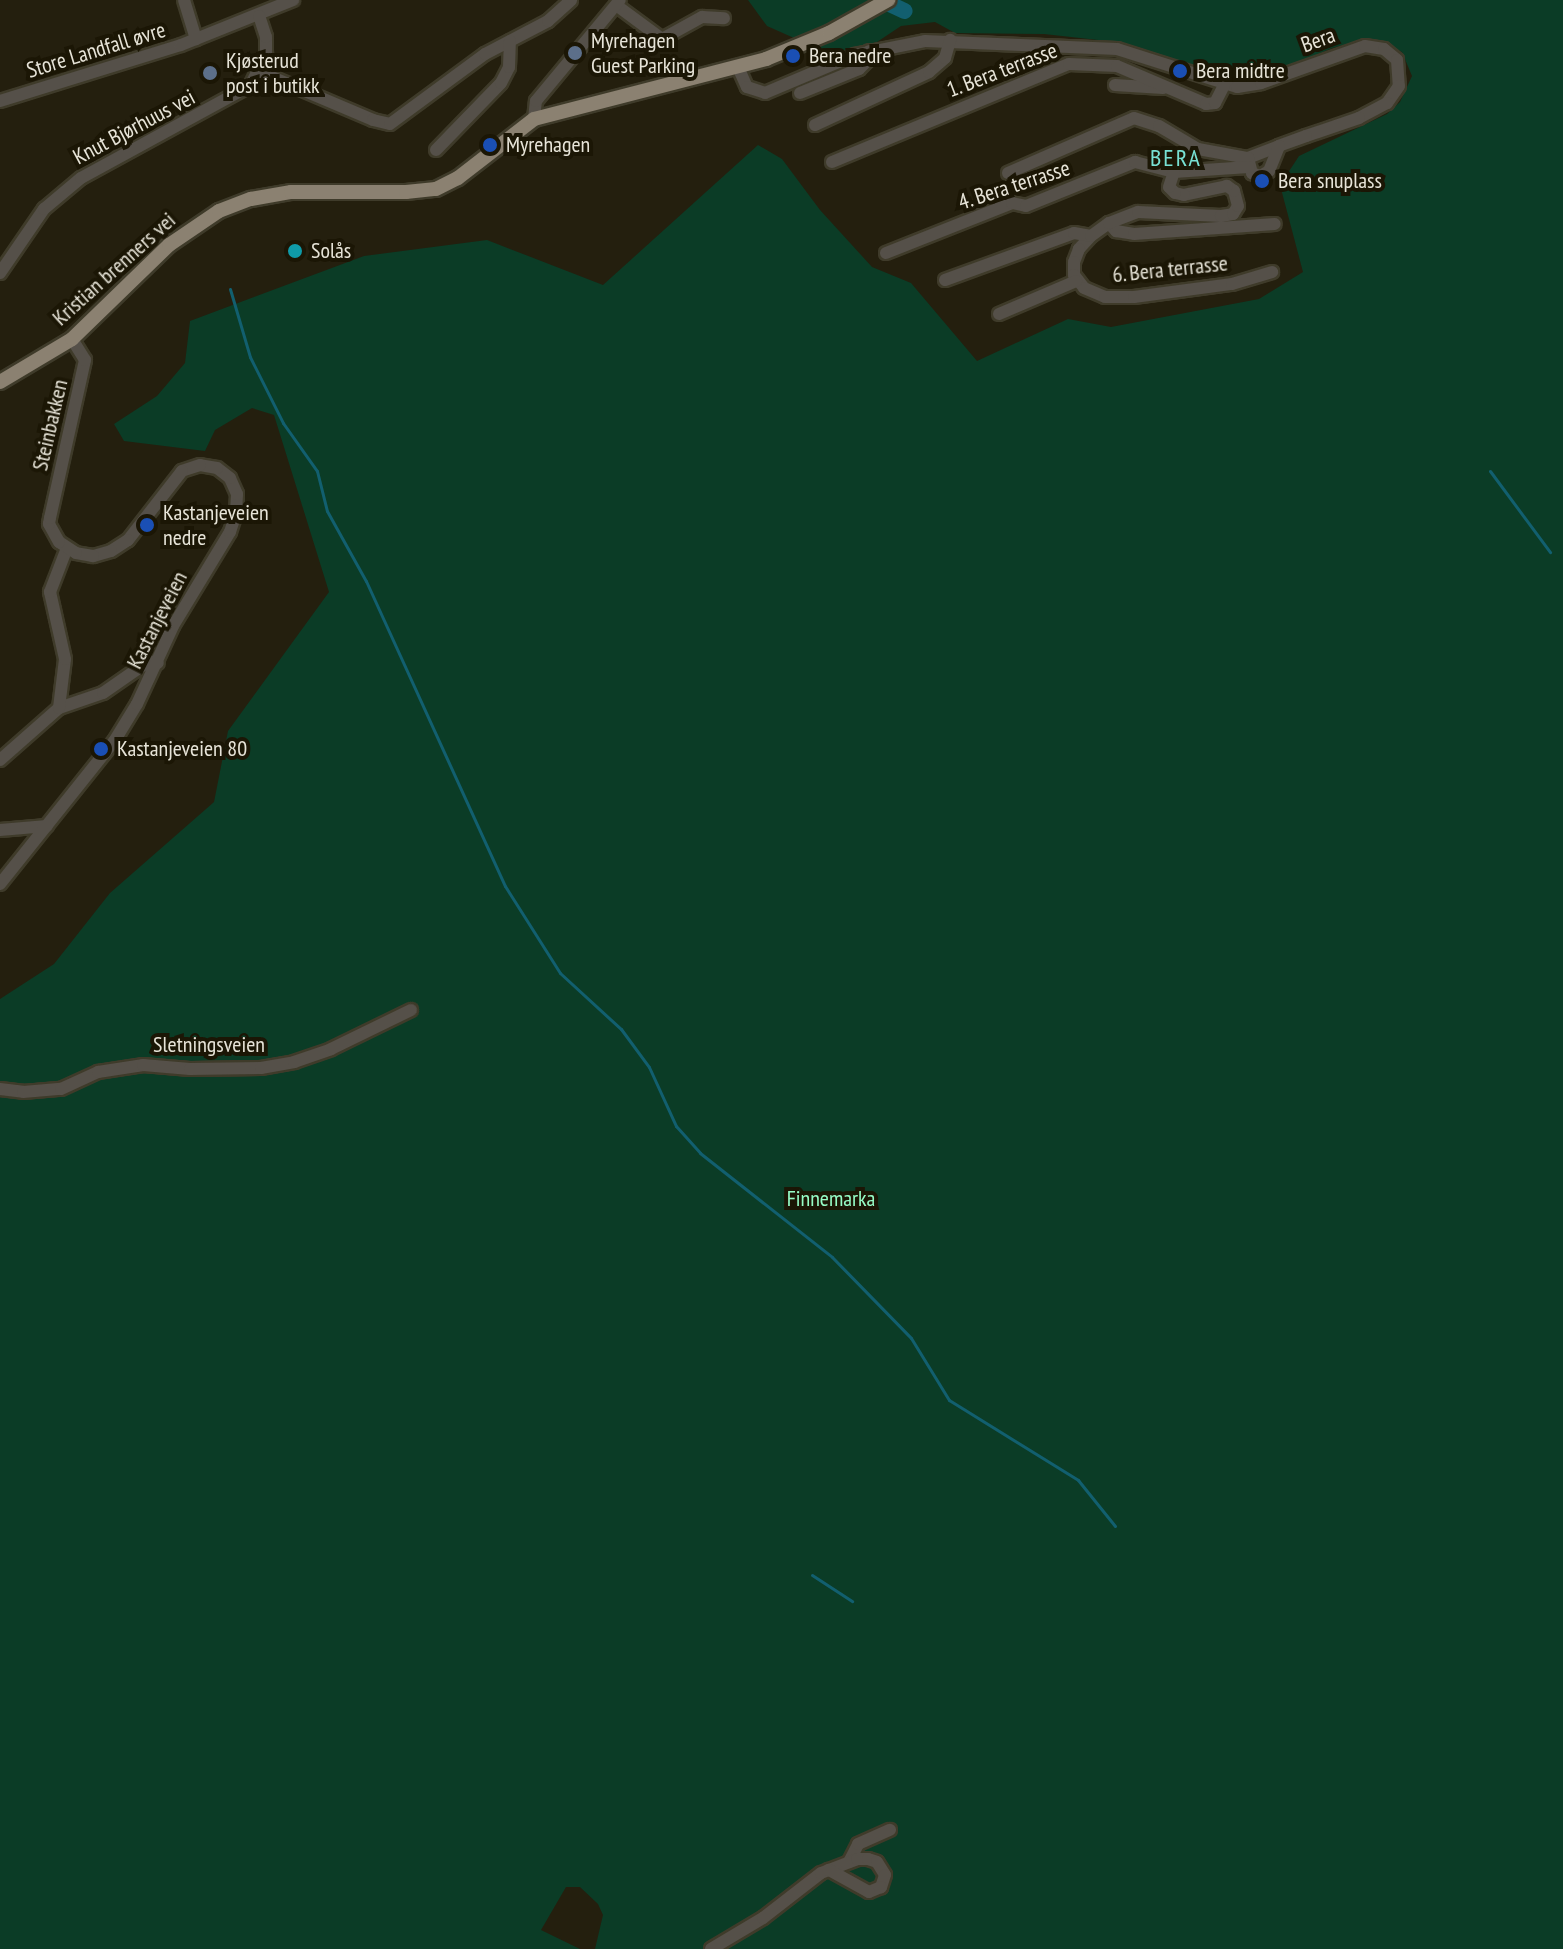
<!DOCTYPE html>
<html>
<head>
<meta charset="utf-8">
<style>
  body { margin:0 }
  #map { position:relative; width:1563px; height:1949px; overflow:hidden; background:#241f0e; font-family:"PT Sans Narrow",sans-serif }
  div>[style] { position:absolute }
  .green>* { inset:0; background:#0b3c26 }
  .stream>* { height:3px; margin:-1.5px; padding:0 1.5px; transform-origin:1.5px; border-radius:1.5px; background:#125f6f }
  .river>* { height:16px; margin:-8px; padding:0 8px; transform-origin:8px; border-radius:8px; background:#125f6f }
  .roads { filter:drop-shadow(2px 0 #3f3b2a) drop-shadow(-2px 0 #3f3b2a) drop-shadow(0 2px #3f3b2a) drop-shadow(0 -2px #3f3b2a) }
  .minor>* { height:12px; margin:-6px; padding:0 6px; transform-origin:6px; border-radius:6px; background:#555049 }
  .major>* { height:14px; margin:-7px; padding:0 7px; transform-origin:7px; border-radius:7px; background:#8b8171 }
  .dots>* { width:22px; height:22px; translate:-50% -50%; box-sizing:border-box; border:4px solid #1b1605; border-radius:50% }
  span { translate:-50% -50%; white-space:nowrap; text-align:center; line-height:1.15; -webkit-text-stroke:8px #1b1605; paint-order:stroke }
  .poi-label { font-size:22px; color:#e7e4d8 }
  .left { translate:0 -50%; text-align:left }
  .street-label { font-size:22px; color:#e7e4d8 }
  .park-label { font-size:22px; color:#96fdc7 }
  .neighbourhood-label { font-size:24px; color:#78e1d4; letter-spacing:2px }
</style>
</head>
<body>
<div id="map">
  <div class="green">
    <i style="clip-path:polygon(748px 0,1563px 0,1563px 1949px,595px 1949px,603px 1915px,598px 1904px,580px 1887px,566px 1887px,541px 1930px,580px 1949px,0 1949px,0 999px,54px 964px,110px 893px,214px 802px,228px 731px,329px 592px,274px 415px,252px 408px,215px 430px,205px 451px,124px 441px,114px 424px,157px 396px,185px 363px,190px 321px,364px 256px,487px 240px,603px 285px,758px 145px,782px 159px,820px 210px,872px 267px,911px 283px,977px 361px,1068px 319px,1111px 327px,1259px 299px,1303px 272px,1280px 185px,1299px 156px,1387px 114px,1400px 102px,1412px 76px,1402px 52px,1383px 42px,1362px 40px,1332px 48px,1275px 73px,1242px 79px,1116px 42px,1044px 34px,955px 33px,935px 22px,901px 26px,877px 42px,830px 54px,767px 26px)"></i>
  </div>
  <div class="stream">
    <i style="left:230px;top:289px;width:71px;rotate:73.6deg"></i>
    <i style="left:250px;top:357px;width:74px;rotate:63.4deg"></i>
    <i style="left:283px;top:423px;width:59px;rotate:54.7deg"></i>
    <i style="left:317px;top:471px;width:41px;rotate:76deg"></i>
    <i style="left:327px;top:511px;width:80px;rotate:60.9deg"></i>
    <i style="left:366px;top:581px;width:335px;rotate:65.5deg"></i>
    <i style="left:505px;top:886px;width:103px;rotate:57.7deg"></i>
    <i style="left:560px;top:973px;width:83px;rotate:42.6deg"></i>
    <i style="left:621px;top:1029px;width:47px;rotate:53.6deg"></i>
    <i style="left:649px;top:1067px;width:65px;rotate:65.4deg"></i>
    <i style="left:676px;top:1126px;width:36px;rotate:48deg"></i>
    <i style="left:700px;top:1153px;width:168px;rotate:38.2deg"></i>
    <i style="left:832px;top:1257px;width:113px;rotate:45.7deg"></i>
    <i style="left:911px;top:1338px;width:73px;rotate:58.5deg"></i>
    <i style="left:949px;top:1400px;width:152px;rotate:31.8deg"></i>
    <i style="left:1078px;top:1480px;width:59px;rotate:51.2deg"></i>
    <i style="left:1490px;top:471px;width:101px;rotate:53.5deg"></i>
    <i style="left:812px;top:1575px;width:48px;rotate:33deg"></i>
  </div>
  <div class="river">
    <i style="left:881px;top:0;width:26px;rotate:25deg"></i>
  </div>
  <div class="roads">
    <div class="minor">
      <i style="left:184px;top:0;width:41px;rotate:72.9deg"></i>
      <i style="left:616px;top:5px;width:57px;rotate:36.5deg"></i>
      <i style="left:662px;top:39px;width:46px;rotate:-28.8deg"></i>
      <i style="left:702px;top:17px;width:22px;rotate:3deg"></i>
      <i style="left:738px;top:67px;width:22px;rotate:66deg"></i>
      <i style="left:747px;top:87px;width:19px;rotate:18deg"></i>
      <i style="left:765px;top:93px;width:98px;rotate:-22.9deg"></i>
      <i style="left:855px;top:55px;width:71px;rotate:-11.3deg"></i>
      <i style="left:925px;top:41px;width:192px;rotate:2.4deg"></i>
      <i style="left:1117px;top:49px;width:126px;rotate:17.6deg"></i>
      <i style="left:1237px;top:87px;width:24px;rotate:-9deg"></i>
      <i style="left:1261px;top:83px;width:110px;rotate:-19.6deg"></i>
      <i style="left:1365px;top:46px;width:19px;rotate:9deg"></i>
      <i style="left:1384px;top:49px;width:17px;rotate:40deg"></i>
      <i style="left:1397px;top:60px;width:26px;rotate:86deg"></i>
      <i style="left:1399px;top:86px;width:21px;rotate:125deg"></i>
      <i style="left:1387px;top:103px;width:32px;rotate:152deg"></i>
      <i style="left:1359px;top:118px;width:56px;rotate:161.2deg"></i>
      <i style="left:1306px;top:136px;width:29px;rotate:160deg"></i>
      <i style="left:1279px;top:146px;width:33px;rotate:159deg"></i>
      <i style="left:1248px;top:158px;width:16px;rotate:75deg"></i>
      <i style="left:1252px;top:173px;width:9px;rotate:21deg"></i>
      <i style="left:1260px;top:176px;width:10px;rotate:-29deg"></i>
      <i style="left:1269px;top:171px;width:27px;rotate:-68deg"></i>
      <i style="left:260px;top:72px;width:123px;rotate:23deg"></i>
      <i style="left:373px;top:120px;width:17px;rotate:13deg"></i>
      <i style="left:390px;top:124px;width:118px;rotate:-36.4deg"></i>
      <i style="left:485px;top:54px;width:71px;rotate:-27.6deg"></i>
      <i style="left:548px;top:21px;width:31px;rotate:-42deg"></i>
      <i style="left:1115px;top:85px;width:48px;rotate:3.6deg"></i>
      <i style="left:800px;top:93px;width:64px;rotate:-22.1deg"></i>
      <i style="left:859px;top:69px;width:16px;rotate:-45deg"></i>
      <i style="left:870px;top:58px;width:7px;rotate:-98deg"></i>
      <i style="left:0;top:101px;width:189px;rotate:-17.2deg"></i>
      <i style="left:181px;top:45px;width:121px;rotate:-21.9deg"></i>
      <i style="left:534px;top:119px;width:18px;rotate:-84deg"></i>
      <i style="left:536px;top:101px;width:131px;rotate:-50.3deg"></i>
      <i style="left:815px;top:125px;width:126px;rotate:-24.9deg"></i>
      <i style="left:929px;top:72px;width:21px;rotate:-41deg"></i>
      <i style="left:945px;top:58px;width:19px;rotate:-74deg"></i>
      <i style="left:436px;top:150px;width:93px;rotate:-45.9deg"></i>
      <i style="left:501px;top:83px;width:18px;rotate:-63deg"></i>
      <i style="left:509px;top:67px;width:26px;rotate:-88deg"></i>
      <i style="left:832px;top:162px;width:256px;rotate:-22.5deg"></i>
      <i style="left:1069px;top:64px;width:48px;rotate:2.4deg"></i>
      <i style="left:1117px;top:66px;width:97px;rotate:23.1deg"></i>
      <i style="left:1206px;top:104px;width:9px;rotate:-6deg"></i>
      <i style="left:1215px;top:103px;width:20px;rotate:-63deg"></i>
      <i style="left:1008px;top:173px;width:137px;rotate:-23.6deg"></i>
      <i style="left:1134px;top:118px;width:26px;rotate:18deg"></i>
      <i style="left:1159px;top:126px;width:45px;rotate:30.5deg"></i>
      <i style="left:1198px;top:149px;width:51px;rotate:10.2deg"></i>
      <i style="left:1109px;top:223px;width:11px;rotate:49deg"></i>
      <i style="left:1116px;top:231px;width:18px;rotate:9deg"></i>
      <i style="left:1134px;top:234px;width:141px;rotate:-4.1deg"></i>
      <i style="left:1091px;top:236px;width:18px;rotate:133deg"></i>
      <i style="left:1079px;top:249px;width:14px;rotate:111deg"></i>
      <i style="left:1074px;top:262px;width:13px;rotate:90deg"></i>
      <i style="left:1074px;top:275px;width:16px;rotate:52deg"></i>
      <i style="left:1084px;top:288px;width:23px;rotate:23deg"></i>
      <i style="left:1105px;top:297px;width:29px"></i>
      <i style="left:1134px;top:297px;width:99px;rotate:-7.6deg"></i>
      <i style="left:1232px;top:284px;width:42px;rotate:-16.7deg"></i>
      <i style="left:886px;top:253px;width:136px;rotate:-21.6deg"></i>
      <i style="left:1012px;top:203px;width:14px;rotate:12deg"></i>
      <i style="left:1026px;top:206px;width:118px;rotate:-22deg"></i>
      <i style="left:1135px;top:162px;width:40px;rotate:14.4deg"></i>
      <i style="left:1174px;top:172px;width:75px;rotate:-3.8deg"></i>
      <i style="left:0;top:273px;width:78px;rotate:-55.5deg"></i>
      <i style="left:44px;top:209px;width:48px;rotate:-40deg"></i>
      <i style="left:81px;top:178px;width:192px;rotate:-28.6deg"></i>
      <i style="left:250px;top:86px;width:36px;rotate:-63deg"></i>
      <i style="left:266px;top:54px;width:17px;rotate:-90deg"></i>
      <i style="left:266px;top:37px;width:22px;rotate:-108deg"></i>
      <i style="left:945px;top:280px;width:137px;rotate:-20deg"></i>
      <i style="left:1074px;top:233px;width:17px;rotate:10deg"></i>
      <i style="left:1091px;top:236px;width:22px;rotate:-36deg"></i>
      <i style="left:1109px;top:223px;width:31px;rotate:-21deg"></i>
      <i style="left:1138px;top:212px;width:83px;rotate:2.8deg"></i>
      <i style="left:1221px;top:216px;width:12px;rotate:-9deg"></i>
      <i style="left:1233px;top:214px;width:9px;rotate:-58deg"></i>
      <i style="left:1238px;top:206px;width:16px;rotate:-105deg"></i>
      <i style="left:1234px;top:191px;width:9px;rotate:-144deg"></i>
      <i style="left:1227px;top:186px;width:44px;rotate:168.2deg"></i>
      <i style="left:1184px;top:195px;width:9px;rotate:-167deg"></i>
      <i style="left:1175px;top:193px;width:8px;rotate:-135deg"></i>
      <i style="left:1169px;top:187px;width:16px;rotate:-72deg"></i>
      <i style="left:999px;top:314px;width:84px;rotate:-23.2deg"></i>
      <i style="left:59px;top:708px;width:46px;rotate:-18.8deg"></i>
      <i style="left:103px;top:693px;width:56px;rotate:-34.8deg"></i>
      <i style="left:149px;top:661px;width:9px;rotate:13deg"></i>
      <i style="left:0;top:760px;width:79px;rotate:-41.4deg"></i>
      <i style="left:59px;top:708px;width:49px;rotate:-83deg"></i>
      <i style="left:65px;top:659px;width:69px;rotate:-102.6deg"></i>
      <i style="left:50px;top:592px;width:47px;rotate:-68.9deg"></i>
      <i style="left:0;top:830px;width:47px;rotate:-4.9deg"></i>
      <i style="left:0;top:884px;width:184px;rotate:-51.4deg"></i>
      <i style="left:115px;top:740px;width:42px;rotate:-58.6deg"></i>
      <i style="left:137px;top:704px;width:86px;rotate:-65.2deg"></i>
      <i style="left:173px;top:626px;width:110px;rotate:-58.8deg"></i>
      <i style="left:230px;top:532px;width:20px;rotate:-72deg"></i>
      <i style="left:236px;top:513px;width:19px;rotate:-87deg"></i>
      <i style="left:237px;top:494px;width:17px;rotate:-114deg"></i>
      <i style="left:230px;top:478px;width:16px;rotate:-142deg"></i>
      <i style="left:217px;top:468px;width:17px;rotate:-170deg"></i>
      <i style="left:200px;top:465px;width:19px;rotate:162deg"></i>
      <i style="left:182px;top:471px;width:88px;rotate:128deg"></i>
      <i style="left:128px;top:540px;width:20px;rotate:147deg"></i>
      <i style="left:111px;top:551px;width:19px;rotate:164deg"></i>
      <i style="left:93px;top:556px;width:17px;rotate:-170deg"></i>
      <i style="left:76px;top:553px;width:20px;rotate:-147deg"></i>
      <i style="left:59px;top:542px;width:21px;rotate:-119deg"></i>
      <i style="left:49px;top:524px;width:6px;rotate:-81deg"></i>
      <i style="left:50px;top:518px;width:162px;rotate:-77.5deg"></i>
      <i style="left:85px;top:360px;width:25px;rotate:-122deg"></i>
      <i style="left:0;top:1089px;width:23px;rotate:7deg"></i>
      <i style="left:23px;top:1092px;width:38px;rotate:-5deg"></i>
      <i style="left:61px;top:1089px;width:41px;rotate:-24.7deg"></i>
      <i style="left:98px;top:1072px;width:46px;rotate:-8.8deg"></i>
      <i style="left:143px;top:1065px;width:47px;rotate:4.9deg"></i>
      <i style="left:190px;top:1069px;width:71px;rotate:-0.8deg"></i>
      <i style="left:261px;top:1068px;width:34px;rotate:-10deg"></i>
      <i style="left:294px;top:1062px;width:39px;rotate:-19deg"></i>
      <i style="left:331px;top:1049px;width:89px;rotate:-26deg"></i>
      <i style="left:849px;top:1862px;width:20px;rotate:-63deg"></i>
      <i style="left:858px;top:1844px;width:35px;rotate:-24deg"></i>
      <i style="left:711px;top:1949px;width:61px;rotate:-30.8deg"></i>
      <i style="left:763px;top:1918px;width:73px;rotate:-37.8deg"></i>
      <i style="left:821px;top:1873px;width:39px;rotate:-21deg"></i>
      <i style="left:857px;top:1859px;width:11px"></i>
      <i style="left:868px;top:1859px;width:9px;rotate:18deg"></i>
      <i style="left:877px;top:1862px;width:15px;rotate:58deg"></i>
      <i style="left:885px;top:1875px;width:13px;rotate:108deg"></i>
      <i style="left:881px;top:1887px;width:13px;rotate:157deg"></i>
      <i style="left:869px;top:1892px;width:46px;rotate:-151.2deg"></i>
    </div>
    <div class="major">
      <i style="left:0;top:382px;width:84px;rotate:-30.8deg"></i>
      <i style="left:72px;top:339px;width:135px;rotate:-44.1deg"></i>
      <i style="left:169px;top:245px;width:60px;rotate:-34.2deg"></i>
      <i style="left:219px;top:211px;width:34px;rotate:-21deg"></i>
      <i style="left:251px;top:199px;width:41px;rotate:-9.9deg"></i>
      <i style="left:291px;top:192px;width:115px"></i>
      <i style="left:406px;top:192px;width:30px;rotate:-6deg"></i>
      <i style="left:436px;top:189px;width:25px;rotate:-27deg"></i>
      <i style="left:458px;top:178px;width:96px;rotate:-37.8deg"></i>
      <i style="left:534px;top:119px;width:240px;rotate:-14.5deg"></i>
      <i style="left:766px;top:59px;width:68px;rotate:-22.4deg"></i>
      <i style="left:829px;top:33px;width:68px;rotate:-29.2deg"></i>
    </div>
  </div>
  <div class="dots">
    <i style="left:575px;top:53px;background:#5c6f8a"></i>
    <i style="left:793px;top:56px;background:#1a4fb4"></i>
    <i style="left:1180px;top:71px;background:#1a4fb4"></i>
    <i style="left:210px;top:73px;background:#5c6f8a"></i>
    <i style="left:490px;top:145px;background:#1a4fb4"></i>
    <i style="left:1262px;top:181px;background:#1a4fb4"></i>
    <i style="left:295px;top:251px;background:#0f9aa8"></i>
    <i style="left:147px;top:525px;background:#1a4fb4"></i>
    <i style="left:101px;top:749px;background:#1a4fb4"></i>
  </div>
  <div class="poi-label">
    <span class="left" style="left:591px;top:53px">Myrehagen<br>Guest Parking</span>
    <span class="left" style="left:809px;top:56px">Bera nedre</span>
    <span class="left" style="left:226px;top:73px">Kjøsterud<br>post i butikk</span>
    <span class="left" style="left:1196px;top:71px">Bera midtre</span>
    <span class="left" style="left:506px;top:145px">Myrehagen</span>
    <span class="left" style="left:1278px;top:181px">Bera snuplass</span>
    <span class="left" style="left:311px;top:251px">Solås</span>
    <span class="left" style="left:163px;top:525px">Kastanjeveien<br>nedre</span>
    <span class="left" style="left:117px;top:749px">Kastanjeveien 80</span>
  </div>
  <div class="street-label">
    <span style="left:1318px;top:40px;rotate:-20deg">Bera</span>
    <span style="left:96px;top:50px;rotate:-17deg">Store Landfall øvre</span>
    <span style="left:1002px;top:70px;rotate:-21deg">1. Bera terrasse</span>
    <span style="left:134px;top:127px;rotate:-28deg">Knut Bjørhuus vei</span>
    <span style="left:1014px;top:185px;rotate:-18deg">4. Bera terrasse</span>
    <span style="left:114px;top:269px;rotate:-42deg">Kristian brenners vei</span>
    <span style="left:1170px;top:269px;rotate:-6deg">6. Bera terrasse</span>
    <span style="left:50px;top:425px;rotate:-77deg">Steinbakken</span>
    <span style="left:157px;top:620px;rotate:-63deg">Kastanjeveien</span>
    <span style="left:209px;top:1045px">Sletningsveien</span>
  </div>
  <div class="park-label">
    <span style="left:831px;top:1199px">Finnemarka</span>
  </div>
  <div class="neighbourhood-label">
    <span style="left:1176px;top:158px">BERA</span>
  </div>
</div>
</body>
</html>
